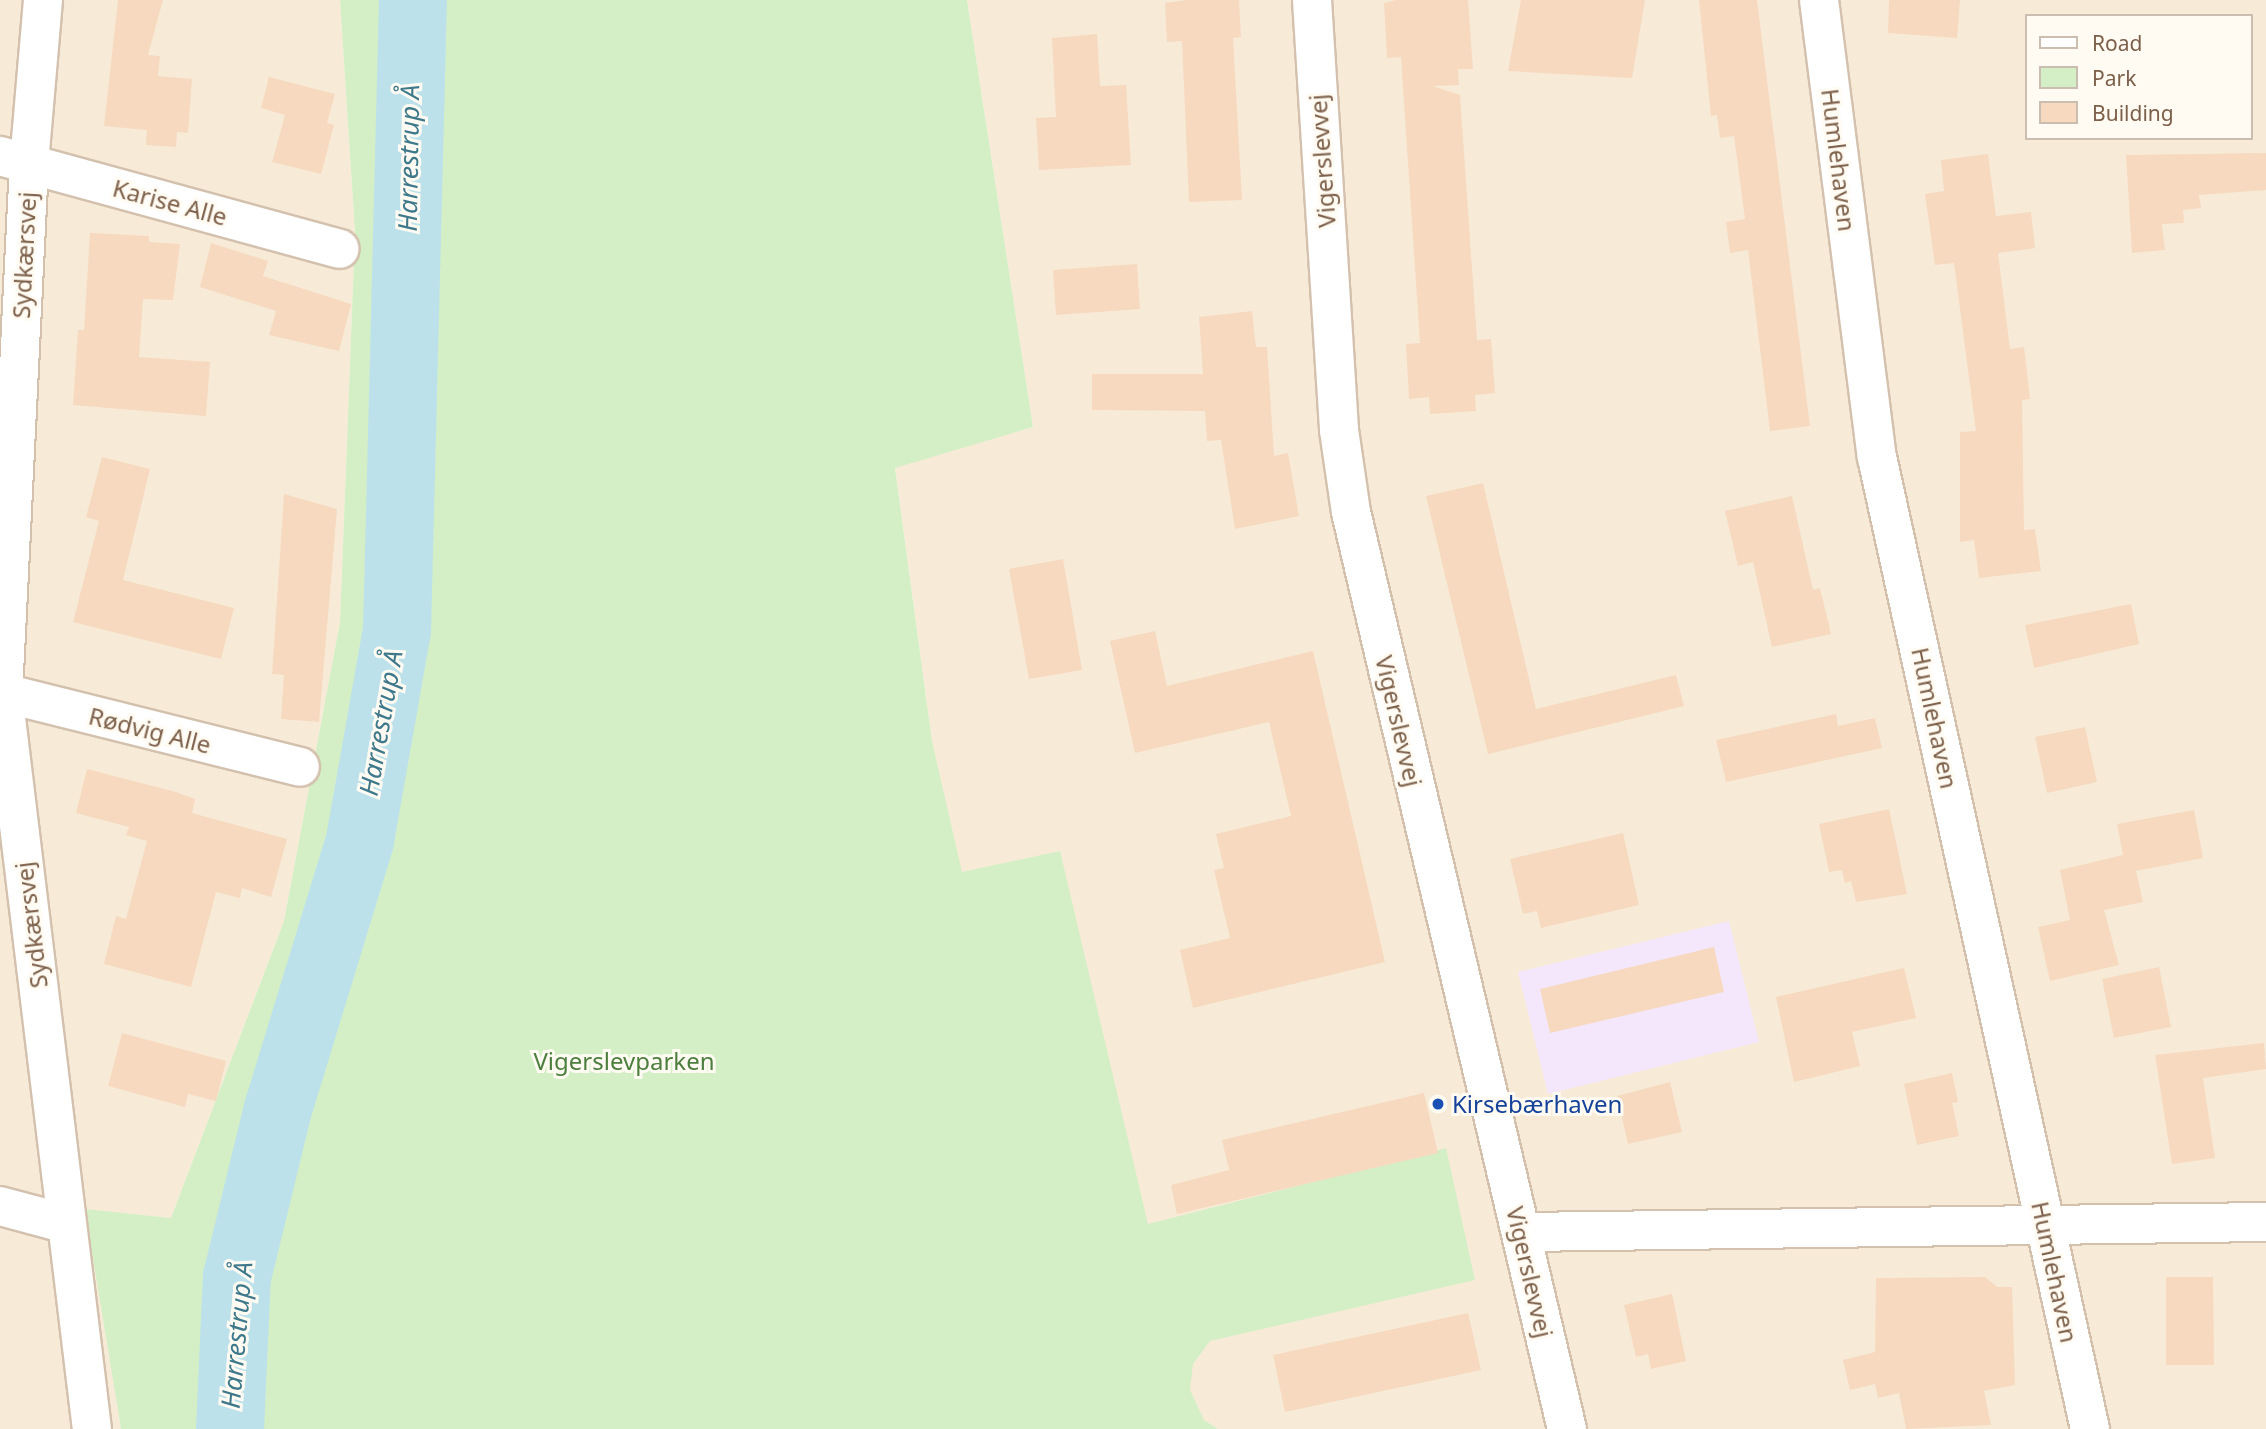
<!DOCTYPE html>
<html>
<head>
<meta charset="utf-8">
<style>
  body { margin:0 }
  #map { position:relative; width:2266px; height:1429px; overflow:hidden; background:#fef8eb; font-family:"Noto Sans",sans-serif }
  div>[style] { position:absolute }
  .residential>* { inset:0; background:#f7ebd8 }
  .education>* { inset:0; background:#f5e7fb }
  .green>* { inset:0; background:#d4efc6 }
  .river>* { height:68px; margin:-34px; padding:0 34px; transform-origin:34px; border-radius:34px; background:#bce1eb }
  .building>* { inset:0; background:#f6d9bf }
  .roads { filter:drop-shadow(2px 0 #d3c1ae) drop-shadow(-2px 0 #d3c1ae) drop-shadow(0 2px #d3c1ae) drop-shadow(0 -2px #d3c1ae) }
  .minor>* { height:38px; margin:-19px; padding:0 19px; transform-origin:19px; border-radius:19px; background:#fff }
  .tertiary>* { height:38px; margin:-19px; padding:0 19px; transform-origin:19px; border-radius:19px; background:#fff }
  .dots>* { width:19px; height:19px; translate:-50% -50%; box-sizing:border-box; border:4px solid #fffbf3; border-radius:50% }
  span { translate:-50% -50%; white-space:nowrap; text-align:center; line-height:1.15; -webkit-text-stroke:6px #fffbf3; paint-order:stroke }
  .street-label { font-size:24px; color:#7d604a }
  .park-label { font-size:24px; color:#4c7e3d }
  .transit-label { font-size:24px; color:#164399 }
  .left { translate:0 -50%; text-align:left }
  .water-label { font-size:26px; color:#3e788b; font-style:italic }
  .legend { position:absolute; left:2025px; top:14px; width:228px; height:126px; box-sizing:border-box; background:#fffbf3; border:2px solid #cbbdaf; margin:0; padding:9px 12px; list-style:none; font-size:21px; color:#7d604a }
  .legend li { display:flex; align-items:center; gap:14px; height:35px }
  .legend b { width:35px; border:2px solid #cbbdaf }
</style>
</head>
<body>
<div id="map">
  <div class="residential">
    <i style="clip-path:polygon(0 0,340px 0,355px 233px,340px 622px,284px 921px,171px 1218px,86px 1210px,121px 1429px,0 1429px)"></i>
    <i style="clip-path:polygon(evenodd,967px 0,2266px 0,2266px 1429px,1069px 1429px,932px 741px,895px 467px,1033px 427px,967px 0,2026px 16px,2250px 16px,2250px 138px,2026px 138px,2026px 16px)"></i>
  </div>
  <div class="education">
    <i style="clip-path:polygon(1729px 921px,1759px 1042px,1548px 1094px,1518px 972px)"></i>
  </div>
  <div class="green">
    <i style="clip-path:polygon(340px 0,967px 0,1033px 427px,895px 468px,932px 741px,962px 872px,1060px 851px,1148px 1224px,1446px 1148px,1475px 1280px,1210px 1341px,1193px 1364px,1190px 1390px,1204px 1420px,1218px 1429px,121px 1429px,85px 1209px,171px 1218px,284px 921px,340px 622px,355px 233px)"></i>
  </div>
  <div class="river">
    <i style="left:230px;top:1429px;width:152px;rotate:-87.4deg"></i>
    <i style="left:237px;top:1277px;width:173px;rotate:-76.3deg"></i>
    <i style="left:278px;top:1109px;width:281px;rotate:-73deg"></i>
    <i style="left:360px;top:840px;width:212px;rotate:-80deg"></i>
    <i style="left:397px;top:631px;width:631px;rotate:-88.55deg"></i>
  </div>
  <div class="building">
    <i style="clip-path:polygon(118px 0,163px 0,148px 55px,160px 56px,158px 76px,192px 79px,188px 133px,177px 132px,176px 147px,146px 145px,147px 130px,104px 126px)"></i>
    <i style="clip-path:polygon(1187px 0,1239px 0,1241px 37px,1233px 38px,1242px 200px,1189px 202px,1182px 41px,1167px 42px,1165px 3px)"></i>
    <i style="clip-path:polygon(1396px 0,1468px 0,1473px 69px,1458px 69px,1459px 85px,1433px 86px,1460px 95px,1477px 340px,1491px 339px,1495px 393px,1475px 395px,1476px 411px,1430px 414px,1429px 397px,1409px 399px,1406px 344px,1420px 343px,1401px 57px,1387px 58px,1384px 3px)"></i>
    <i style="clip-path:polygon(1521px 0,1645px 0,1632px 78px,1508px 71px)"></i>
    <i style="clip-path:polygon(1699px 0,1757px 0,1810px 426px,1770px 431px,1748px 250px,1730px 253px,1726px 222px,1745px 219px,1734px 136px,1720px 138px,1717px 115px,1711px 116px)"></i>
    <i style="clip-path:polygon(1889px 0,1960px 0,1957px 38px,1888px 33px)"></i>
    <i style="clip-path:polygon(1097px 34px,1100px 86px,1126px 85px,1131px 165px,1039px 170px,1036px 118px,1056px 117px,1052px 38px)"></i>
    <i style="clip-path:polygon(269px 77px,335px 94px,327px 123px,334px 125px,321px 174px,272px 162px,285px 115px,261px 108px)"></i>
    <i style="clip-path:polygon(2266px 153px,2266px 190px,2199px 195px,2201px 208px,2183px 210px,2184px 223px,2162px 224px,2165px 250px,2132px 253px,2126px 155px)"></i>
    <i style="clip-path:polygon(1988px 154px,1996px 216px,2031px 212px,2035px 248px,1998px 253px,2010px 349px,2024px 347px,2030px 399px,2022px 400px,2024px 530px,2035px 529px,2041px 571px,1979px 578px,1974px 540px,1960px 542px,1960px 432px,1976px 431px,1954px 263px,1935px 265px,1925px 194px,1944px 191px,1941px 160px)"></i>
    <i style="clip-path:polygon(90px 233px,149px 236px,149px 242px,180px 244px,173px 300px,143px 299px,139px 357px,210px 362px,206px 416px,73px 405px,78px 330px,84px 330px)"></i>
    <i style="clip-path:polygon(211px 243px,268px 261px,263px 276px,351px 304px,339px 351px,269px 335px,276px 311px,200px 287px)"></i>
    <i style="clip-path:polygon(1137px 264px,1140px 309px,1056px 315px,1053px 270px)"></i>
    <i style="clip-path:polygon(1252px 311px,1256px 347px,1267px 347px,1274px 456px,1288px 453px,1299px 516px,1235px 529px,1221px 440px,1207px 441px,1205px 411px,1092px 410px,1092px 374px,1203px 374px,1199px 317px)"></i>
    <i style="clip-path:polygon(102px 457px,150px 469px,123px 580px,234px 608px,221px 659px,73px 622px,99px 521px,86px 517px)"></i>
    <i style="clip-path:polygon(1483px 483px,1536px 709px,1676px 675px,1684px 706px,1488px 754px,1426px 496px)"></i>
    <i style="clip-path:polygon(284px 494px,337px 509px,319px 722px,281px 719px,284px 675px,272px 674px)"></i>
    <i style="clip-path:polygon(1792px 496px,1813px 590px,1820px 588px,1831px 634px,1772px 647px,1753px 562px,1738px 566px,1725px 511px)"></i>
    <i style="clip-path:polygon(1063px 559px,1082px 670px,1029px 679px,1009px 569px)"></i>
    <i style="clip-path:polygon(2131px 604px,2139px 644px,2034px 668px,2025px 625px)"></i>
    <i style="clip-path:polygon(1155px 631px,1167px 686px,1313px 651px,1385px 962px,1193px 1008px,1180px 950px,1230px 938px,1214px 870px,1224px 868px,1216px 834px,1291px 816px,1269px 722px,1135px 753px,1110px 641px)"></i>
    <i style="clip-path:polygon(1836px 714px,1838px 726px,1875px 718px,1882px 748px,1726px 782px,1716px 740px)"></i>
    <i style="clip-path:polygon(2085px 727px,2097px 782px,2047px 793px,2035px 737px)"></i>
    <i style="clip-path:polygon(87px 769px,176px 792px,195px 799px,192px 813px,287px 839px,271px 897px,242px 888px,240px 898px,216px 892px,191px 987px,104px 964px,116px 916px,126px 919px,147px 841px,126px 835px,129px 827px,76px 813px)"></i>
    <i style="clip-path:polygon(1889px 809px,1907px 894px,1856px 902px,1851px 881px,1845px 883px,1842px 870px,1829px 872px,1819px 824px)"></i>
    <i style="clip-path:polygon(2194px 810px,2203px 858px,2136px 871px,2143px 902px,2104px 910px,2119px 965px,2050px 981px,2038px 927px,2070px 920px,2060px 870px,2123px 855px,2117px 824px)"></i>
    <i style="clip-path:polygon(1623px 833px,1639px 905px,1541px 928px,1537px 911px,1523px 914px,1510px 859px)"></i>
    <i style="clip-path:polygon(1714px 947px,1724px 992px,1550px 1033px,1540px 989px)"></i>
    <i style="clip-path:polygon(2159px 967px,2171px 1027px,2114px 1038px,2102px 979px)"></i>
    <i style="clip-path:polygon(1904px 968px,1916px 1018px,1852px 1032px,1860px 1066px,1794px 1082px,1776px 997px)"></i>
    <i style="clip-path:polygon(122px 1033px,226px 1061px,216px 1101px,188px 1094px,185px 1107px,108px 1086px)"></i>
    <i style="clip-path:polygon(2264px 1043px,2266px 1069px,2203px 1078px,2215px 1158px,2172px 1164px,2155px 1055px)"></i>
    <i style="clip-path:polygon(1952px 1073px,1958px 1102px,1952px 1103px,1959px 1136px,1917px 1145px,1904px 1084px)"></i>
    <i style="clip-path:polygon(1670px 1082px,1682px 1132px,1628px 1144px,1617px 1096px)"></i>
    <i style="clip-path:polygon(1424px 1093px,1438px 1153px,1177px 1214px,1171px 1185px,1229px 1170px,1222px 1140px)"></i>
    <i style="clip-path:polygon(1985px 1277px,1997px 1287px,2012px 1287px,2015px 1385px,1984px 1391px,1991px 1425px,1906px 1429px,1899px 1393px,1878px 1398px,1875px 1384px,1850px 1390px,1843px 1360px,1875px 1352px,1876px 1278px)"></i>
    <i style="clip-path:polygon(2166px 1277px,2213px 1277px,2214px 1365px,2166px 1365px)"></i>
    <i style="clip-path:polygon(1672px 1294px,1686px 1361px,1651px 1369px,1648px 1354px,1636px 1357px,1624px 1305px)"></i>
    <i style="clip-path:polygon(1468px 1313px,1481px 1370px,1285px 1412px,1273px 1355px)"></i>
  </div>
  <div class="roads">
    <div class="minor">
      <i style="left:43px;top:0;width:165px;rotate:94.9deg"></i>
      <i style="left:29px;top:164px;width:530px;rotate:92.81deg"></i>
      <i style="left:3px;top:693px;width:741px;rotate:83.11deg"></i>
      <i style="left:1819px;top:0;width:461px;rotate:82.8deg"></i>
      <i style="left:1877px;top:457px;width:995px;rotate:77.64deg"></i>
      <i style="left:0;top:156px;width:352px;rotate:15.3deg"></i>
      <i style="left:0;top:692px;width:309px;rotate:14deg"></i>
      <i style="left:0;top:1206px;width:69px;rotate:15deg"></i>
      <i style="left:1523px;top:1232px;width:743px;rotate:-0.77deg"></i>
    </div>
    <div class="tertiary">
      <i style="left:1312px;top:0;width:431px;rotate:86.4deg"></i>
      <i style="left:1339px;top:430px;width:83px;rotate:81.7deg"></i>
      <i style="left:1351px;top:512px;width:942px;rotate:76.75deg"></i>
    </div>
  </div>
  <div class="dots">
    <i style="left:1438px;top:1104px;background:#1a4fb4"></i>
  </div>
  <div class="street-label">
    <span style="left:1839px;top:160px;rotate:83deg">Humlehaven</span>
    <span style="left:1322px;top:161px;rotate:-94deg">Vigerslevvej</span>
    <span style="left:170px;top:202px;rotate:15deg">Karise Alle</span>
    <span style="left:24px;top:255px;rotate:-87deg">Sydkærsvej</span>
    <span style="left:1935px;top:718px;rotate:78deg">Humlehaven</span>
    <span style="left:1399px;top:721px;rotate:77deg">Vigerslevvej</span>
    <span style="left:150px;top:730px;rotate:14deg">Rødvig Alle</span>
    <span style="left:31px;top:925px;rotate:-97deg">Sydkærsvej</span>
    <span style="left:1530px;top:1272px;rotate:77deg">Vigerslevvej</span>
    <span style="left:2055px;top:1272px;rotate:78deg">Humlehaven</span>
  </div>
  <div class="park-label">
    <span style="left:624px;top:1061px">Vigerslevparken</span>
  </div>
  <div class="transit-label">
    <span class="left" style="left:1452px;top:1104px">Kirsebærhaven</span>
  </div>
  <div class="water-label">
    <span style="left:409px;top:158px;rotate:-89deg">Harrestrup Å</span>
    <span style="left:381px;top:723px;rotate:-80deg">Harrestrup Å</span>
    <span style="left:237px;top:1335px;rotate:-85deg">Harrestrup Å</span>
  </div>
  <ul class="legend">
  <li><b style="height:9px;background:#fff"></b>Road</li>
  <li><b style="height:19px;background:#d4efc6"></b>Park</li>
  <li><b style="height:19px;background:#f6d9bf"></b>Building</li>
  </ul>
</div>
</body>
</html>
